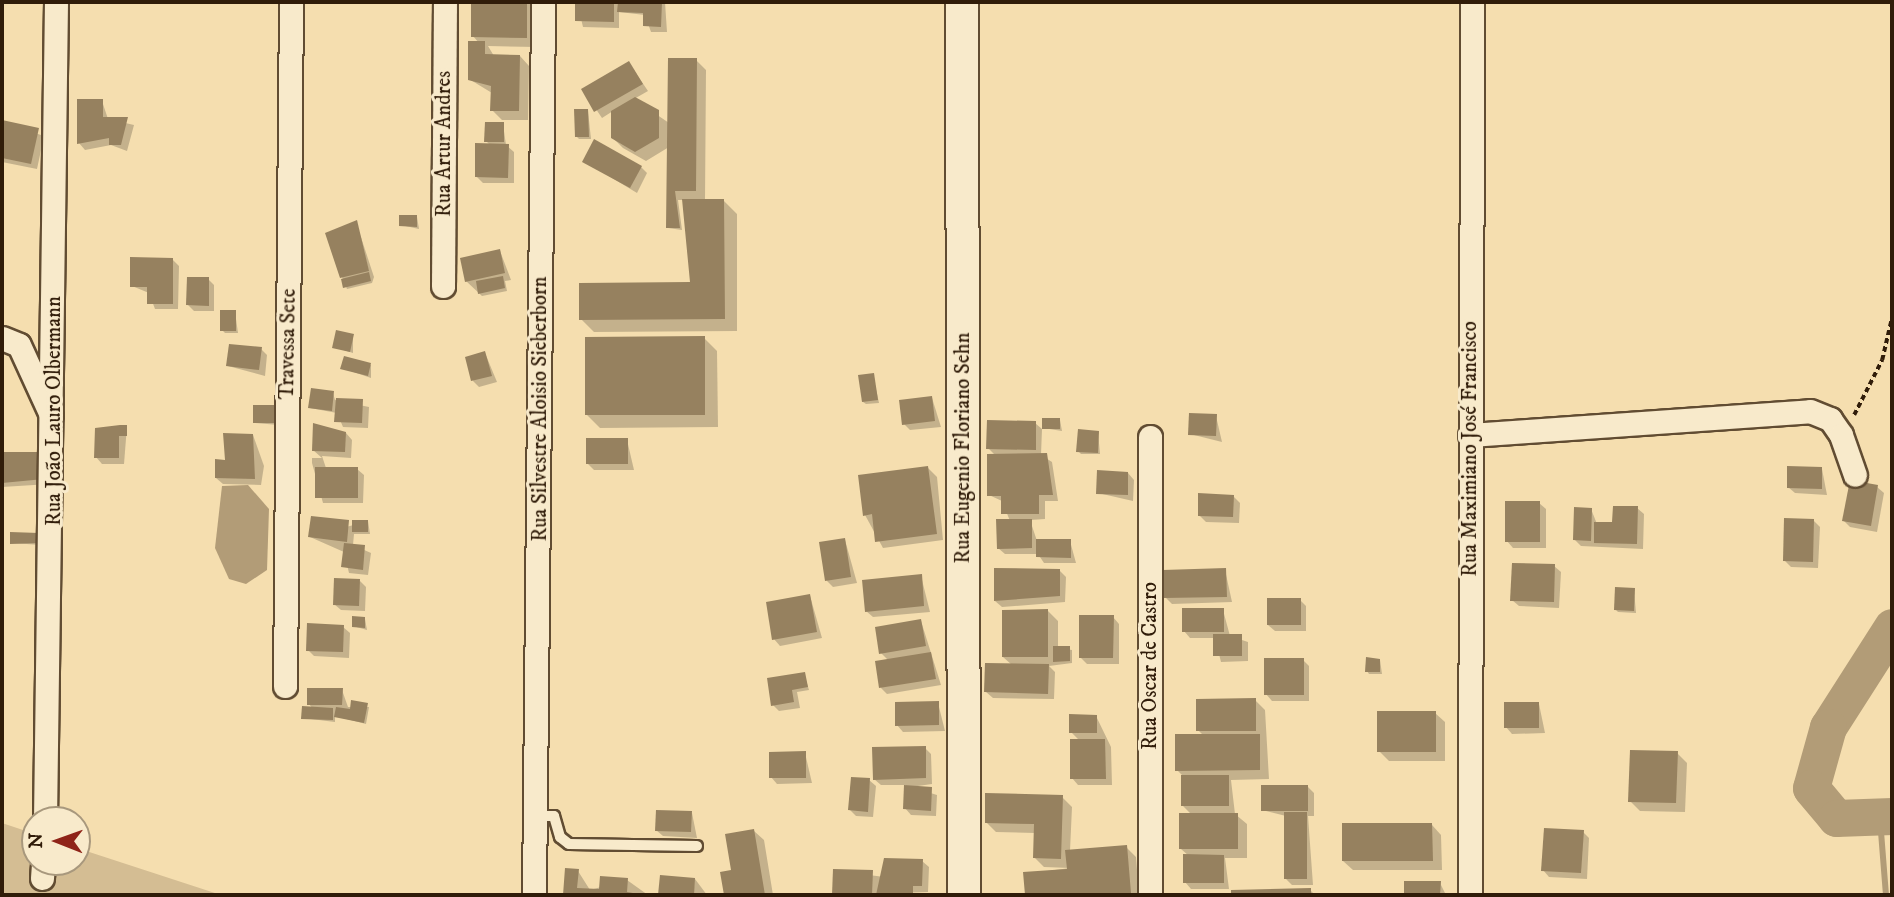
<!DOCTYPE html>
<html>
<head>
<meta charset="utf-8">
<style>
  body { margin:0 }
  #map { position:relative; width:1894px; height:897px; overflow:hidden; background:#f5deaf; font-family:"IM FELL DW Pica",serif }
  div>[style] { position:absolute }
  .green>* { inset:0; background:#d4bd93 }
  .water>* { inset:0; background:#b29c77 }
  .shadow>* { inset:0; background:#0003 }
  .stream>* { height:6px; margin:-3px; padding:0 3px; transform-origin:3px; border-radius:3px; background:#b29c77 }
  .river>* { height:37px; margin:-18.5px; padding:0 18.5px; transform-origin:18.5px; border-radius:18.5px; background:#b29c77 }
  .building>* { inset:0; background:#96815f }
  .path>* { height:3.5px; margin-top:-1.75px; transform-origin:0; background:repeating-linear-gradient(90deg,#301c09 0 5px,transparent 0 8.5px) }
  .roads { filter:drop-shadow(2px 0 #614c32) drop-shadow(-2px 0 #614c32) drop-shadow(0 2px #614c32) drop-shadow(0 -2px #614c32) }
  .lane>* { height:10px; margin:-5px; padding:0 5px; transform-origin:5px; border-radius:5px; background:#f8eacb }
  .street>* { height:23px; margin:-11.5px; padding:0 11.5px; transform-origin:11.5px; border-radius:11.5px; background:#f8eacb }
  .secondary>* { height:32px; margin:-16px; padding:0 16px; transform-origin:16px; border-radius:16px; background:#f8eacb }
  span { translate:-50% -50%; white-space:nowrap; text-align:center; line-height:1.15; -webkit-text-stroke:6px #f8eacb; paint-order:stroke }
  .street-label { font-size:21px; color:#301c09 }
  .frame { position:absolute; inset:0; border:4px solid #301c09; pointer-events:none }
  .north { position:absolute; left:21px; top:806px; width:70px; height:70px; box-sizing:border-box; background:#f8eacb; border:2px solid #a8987d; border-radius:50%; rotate:271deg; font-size:19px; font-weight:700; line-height:28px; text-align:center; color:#301c09 }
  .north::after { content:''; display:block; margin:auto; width:24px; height:32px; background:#8f2418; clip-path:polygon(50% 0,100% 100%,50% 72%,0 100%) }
</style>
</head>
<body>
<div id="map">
  <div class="green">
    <i style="clip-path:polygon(2px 823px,35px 834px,35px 862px,77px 862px,77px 848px,221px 895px,2px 895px)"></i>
  </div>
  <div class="water">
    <i style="clip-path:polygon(248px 485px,269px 509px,267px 570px,246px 584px,229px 579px,215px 548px,222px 486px)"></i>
  </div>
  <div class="shadow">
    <i style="clip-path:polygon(473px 2px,537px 2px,536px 47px,488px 46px,494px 56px,520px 56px,529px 66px,528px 120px,502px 120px,492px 110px,492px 93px,469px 79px,479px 43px,473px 36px)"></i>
    <i style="clip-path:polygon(577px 2px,665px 2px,667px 32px,651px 32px,645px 15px,619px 12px,619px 28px,583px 27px)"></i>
    <i style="clip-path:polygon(696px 60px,706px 70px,705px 201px,724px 201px,737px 214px,737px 331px,594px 332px,581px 319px,692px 284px,684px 200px,678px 200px,682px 230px,668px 228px,669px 147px,646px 161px,623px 148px,613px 138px,613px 111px,602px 118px,583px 90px,629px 63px,648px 91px,634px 99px,669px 123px)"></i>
    <i style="clip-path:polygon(102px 101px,108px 119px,134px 125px,127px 151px,111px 145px,85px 150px,79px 143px)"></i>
    <i style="clip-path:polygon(588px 111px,591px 139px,579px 139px,576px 136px)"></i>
    <i style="clip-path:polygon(2px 122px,44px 136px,37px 169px,2px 162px)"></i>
    <i style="clip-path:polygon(503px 124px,506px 145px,514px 152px,514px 183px,483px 183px,476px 176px,490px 145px,486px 141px)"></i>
    <i style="clip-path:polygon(584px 161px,641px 167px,647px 173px,637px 193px)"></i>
    <i style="clip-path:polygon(417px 217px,419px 229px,401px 225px)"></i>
    <i style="clip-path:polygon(356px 222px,374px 277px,372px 283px,347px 289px,342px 277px)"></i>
    <i style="clip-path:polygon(500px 251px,511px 280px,505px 281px,507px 291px,482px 296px,466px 281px)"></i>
    <i style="clip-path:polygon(172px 259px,179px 266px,178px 309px,155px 309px,149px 293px,132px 286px)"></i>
    <i style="clip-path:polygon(208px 279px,214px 285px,214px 311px,194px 311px,188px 305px)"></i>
    <i style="clip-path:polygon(235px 312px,238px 333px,225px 333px,222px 330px)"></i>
    <i style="clip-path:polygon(353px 336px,353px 353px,334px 347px)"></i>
    <i style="clip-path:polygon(704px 338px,717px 351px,718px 427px,600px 428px,587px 415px)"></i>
    <i style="clip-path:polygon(261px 349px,267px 355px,265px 376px,228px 366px)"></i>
    <i style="clip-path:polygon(485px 353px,497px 382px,479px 387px,473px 381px)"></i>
    <i style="clip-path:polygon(371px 365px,371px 378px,342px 368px)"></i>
    <i style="clip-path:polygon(873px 375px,879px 403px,866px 404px,863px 402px)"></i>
    <i style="clip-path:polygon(333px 393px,335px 400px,369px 407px,368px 428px,343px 427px,337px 413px,310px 408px)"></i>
    <i style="clip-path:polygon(932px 398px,941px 427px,910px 430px,904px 424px)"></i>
    <i style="clip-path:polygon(276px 407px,279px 425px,255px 423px)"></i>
    <i style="clip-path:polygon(1216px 416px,1222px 442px,1190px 434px)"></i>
    <i style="clip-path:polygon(1060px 420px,1062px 431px,1043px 428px)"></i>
    <i style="clip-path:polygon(1035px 423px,1042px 429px,1041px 455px,1052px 462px,1058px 501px,1045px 501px,1045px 519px,1030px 520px,1037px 541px,1070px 541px,1076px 563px,1044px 563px,1038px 554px,1005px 554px,998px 548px,1010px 521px,1002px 501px,989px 495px,996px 456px,988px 448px)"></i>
    <i style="clip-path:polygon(127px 426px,124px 464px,102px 464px,96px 457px)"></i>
    <i style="clip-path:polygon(1098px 432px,1100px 454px,1081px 454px,1078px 451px)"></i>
    <i style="clip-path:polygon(346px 433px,352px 440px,351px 458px,322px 456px,326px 468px,357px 469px,364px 475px,363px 503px,323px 503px,312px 463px,312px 458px,322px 458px,313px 450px)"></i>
    <i style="clip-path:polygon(253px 435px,264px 466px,261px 485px,223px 484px,216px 478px)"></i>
    <i style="clip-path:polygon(627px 440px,634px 470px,594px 470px,588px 464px)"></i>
    <i style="clip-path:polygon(2px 453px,44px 454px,50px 484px,2px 487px)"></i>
    <i style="clip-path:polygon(927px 467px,937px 477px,943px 540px,883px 548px,865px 515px)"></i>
    <i style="clip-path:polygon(1822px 469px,1827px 495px,1795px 493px,1788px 487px)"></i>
    <i style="clip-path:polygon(1128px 473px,1134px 480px,1133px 501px,1098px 493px)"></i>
    <i style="clip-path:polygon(1877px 487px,1884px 493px,1877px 532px,1850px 527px,1844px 521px)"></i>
    <i style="clip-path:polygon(1233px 496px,1240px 503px,1239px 523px,1206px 522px,1199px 515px)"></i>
    <i style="clip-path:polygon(1539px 503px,1546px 509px,1546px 548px,1513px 548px,1507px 541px)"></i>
    <i style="clip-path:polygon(1637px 508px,1644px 514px,1643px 549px,1581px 546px,1574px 539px,1591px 509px,1597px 524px,1614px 524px)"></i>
    <i style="clip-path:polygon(1813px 520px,1820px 527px,1818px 568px,1791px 567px,1785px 561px)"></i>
    <i style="clip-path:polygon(368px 521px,370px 534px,354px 534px,353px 545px,371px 553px,368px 575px,349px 573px,344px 552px,310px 537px)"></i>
    <i style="clip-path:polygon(39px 535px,41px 545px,12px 543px)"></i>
    <i style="clip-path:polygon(845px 540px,857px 583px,833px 587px,827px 581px)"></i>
    <i style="clip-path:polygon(1554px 566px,1561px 572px,1559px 608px,1519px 606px,1512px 600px)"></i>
    <i style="clip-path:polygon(1225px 570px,1232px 602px,1172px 604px,1165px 597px)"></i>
    <i style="clip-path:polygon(1060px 571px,1066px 577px,1065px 602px,1002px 607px,995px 601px)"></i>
    <i style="clip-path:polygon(921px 576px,930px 612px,873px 617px,866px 611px)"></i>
    <i style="clip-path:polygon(360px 581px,366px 587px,365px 611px,341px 610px,334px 604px)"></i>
    <i style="clip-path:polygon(1634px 590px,1636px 613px,1618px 612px,1615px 609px)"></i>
    <i style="clip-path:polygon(810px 596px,822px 638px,780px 646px,774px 639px)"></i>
    <i style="clip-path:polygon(1300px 600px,1306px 606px,1306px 631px,1275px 631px,1268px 625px)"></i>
    <i style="clip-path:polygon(1223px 610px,1230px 636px,1248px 642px,1248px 661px,1221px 662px,1215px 638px,1190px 638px,1184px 631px)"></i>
    <i style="clip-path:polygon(1048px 611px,1058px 621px,1058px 648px,1072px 650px,1072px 663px,1049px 666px,1055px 672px,1054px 699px,993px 698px,986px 692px,1012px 665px,1003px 657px)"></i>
    <i style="clip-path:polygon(1113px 617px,1119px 624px,1119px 664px,1087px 664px,1081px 658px)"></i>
    <i style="clip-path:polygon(365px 619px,367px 630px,353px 626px)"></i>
    <i style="clip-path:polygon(921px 621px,941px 685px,887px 694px,881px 688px,889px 661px,881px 653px)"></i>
    <i style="clip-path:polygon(343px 627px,350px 633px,349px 658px,314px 656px,308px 650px)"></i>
    <i style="clip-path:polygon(1303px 660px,1309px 666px,1309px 701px,1272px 701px,1266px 694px)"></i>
    <i style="clip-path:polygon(1380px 660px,1382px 674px,1369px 674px,1367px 671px)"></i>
    <i style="clip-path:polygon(804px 674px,809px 690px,797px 692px,800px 708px,779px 711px,773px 705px)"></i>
    <i style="clip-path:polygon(342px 690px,348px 707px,369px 707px,366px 724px,335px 716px,335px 722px,303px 718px,313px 709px,309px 704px)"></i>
    <i style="clip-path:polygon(1255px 700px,1265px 710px,1269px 779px,1231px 780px,1235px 814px,1247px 824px,1247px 858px,1225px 858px,1229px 889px,1191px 889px,1185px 882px,1189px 856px,1181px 849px,1192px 815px,1183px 806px,1183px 776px,1177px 770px,1204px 736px,1198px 730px)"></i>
    <i style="clip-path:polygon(938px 703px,945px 731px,903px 732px,897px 725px)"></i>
    <i style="clip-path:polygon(1539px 704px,1545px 733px,1512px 734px,1506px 727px)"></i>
    <i style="clip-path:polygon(1435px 713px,1445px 722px,1445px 761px,1389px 761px,1379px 751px)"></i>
    <i style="clip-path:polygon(1096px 716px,1111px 747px,1112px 785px,1078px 785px,1072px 778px,1080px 741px,1071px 732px)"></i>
    <i style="clip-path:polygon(925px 748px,931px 754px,932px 784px,911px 787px,937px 795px,936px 816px,911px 815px,905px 808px,906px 785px,881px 785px,874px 779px)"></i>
    <i style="clip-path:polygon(805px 753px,812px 783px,777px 784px,771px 777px)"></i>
    <i style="clip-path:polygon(1677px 753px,1687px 763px,1685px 812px,1640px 811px,1630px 801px)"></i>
    <i style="clip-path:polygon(869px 780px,876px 786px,873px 817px,856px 816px,850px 810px)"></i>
    <i style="clip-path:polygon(1308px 787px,1314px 793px,1314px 816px,1308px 816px,1313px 885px,1292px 885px,1286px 879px,1286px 816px,1262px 810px)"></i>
    <i style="clip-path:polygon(1062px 797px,1072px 807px,1070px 851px,1126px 847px,1136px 857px,1139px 895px,1027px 895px,1025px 874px,1070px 868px,1044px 867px,1034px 857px,1035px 833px,996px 832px,986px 822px)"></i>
    <i style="clip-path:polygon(692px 813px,697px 838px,663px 836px,656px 830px)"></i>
    <i style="clip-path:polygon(1432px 825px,1441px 835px,1442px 870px,1353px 870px,1343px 861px)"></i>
    <i style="clip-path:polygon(754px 831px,764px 840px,773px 895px,726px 895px,722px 873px,733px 871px)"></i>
    <i style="clip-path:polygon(1583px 832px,1589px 838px,1587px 879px,1549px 877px,1543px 870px)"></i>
    <i style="clip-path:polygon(922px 861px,929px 867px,928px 892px,834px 895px,835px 871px,885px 877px)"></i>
    <i style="clip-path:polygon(566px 870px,578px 871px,590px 890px,627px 880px,648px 895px,564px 895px)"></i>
    <i style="clip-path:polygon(661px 877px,695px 879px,707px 895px,660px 895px)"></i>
    <i style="clip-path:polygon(1406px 883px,1440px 883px,1446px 895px,1406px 895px)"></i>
    <i style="clip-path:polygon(1310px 890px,1315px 895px,1233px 895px,1233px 892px)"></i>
  </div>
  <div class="stream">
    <i style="left:1880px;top:819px;width:76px;rotate:85.5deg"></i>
  </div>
  <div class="river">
    <i style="left:1892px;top:627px;width:119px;rotate:122.6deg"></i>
    <i style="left:1828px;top:727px;width:63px;rotate:105.6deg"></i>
    <i style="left:1811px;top:788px;width:39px;rotate:50deg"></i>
    <i style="left:1836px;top:818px;width:56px;rotate:-2deg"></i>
  </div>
  <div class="building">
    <i style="clip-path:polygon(471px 2px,527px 2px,527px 38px,471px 37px)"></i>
    <i style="clip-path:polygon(575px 2px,614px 2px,614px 22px,575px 21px)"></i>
    <i style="clip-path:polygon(618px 2px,662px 2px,661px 27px,643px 26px,643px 13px,617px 12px)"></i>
    <i style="clip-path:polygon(468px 41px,485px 41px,485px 54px,520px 55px,519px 111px,490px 111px,491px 86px,468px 80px)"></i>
    <i style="clip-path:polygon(668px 58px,697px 58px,696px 191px,675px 191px,680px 228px,666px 228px)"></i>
    <i style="clip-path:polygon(629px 61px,643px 84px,594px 112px,581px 89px)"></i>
    <i style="clip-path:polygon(635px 97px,659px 110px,659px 138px,635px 152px,611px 138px,611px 111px)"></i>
    <i style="clip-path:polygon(77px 99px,103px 99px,103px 117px,128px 117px,121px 145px,109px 145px,109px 138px,77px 144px)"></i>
    <i style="clip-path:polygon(574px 109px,588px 109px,589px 137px,575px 137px)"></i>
    <i style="clip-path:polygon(2px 120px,39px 128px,31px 164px,2px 158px)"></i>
    <i style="clip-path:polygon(485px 122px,504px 122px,504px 142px,484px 142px)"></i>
    <i style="clip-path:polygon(594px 139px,642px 166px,630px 188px,582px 162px)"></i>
    <i style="clip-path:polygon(475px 143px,509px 144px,508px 178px,475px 177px)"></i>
    <i style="clip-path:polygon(682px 199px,724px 199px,725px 319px,579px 320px,579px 283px,690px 282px)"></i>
    <i style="clip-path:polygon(399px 215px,417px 215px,417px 227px,399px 226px)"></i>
    <i style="clip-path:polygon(357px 220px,369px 271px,340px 278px,325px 233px)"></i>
    <i style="clip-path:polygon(500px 249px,505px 273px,465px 282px,460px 258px)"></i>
    <i style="clip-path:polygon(130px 257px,173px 258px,173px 304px,147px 304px,147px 287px,130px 287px)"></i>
    <i style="clip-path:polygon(369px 272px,371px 281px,343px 288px,341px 279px)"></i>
    <i style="clip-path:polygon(503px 276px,505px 288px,478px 294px,476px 281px)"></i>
    <i style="clip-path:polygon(187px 277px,209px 277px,209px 306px,186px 305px)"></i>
    <i style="clip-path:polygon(220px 310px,236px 310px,236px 331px,220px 331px)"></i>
    <i style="clip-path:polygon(336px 330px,354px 334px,350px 352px,332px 348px)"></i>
    <i style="clip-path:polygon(705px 336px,705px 415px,585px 415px,585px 337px)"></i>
    <i style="clip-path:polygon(229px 344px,262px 347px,259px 370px,226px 366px)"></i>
    <i style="clip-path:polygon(485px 351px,492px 376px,471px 381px,465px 357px)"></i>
    <i style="clip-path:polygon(344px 356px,371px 363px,368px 376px,340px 369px)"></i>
    <i style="clip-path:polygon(874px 373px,878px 400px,862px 402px,858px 375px)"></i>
    <i style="clip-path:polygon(311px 388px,334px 391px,332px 411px,308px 408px)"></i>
    <i style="clip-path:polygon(932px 396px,935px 421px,902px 425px,899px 400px)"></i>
    <i style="clip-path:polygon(336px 398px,363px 399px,362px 423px,334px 422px)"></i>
    <i style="clip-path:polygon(253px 405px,277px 405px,277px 423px,253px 423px)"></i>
    <i style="clip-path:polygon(1189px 413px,1217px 414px,1216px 436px,1188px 435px)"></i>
    <i style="clip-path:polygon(1042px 418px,1060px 418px,1060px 429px,1042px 429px)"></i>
    <i style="clip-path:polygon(987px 420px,1036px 421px,1036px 450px,986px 449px)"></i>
    <i style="clip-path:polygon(313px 423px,346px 432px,345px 452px,312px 451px)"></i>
    <i style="clip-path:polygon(120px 425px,127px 425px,127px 436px,119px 436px,119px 458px,94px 458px,95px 428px)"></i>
    <i style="clip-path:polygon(1078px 429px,1099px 431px,1098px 453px,1076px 452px)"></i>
    <i style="clip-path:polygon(223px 433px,253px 434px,255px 479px,215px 478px,215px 459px,225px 460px)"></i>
    <i style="clip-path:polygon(586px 438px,628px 438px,628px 464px,586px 464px)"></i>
    <i style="clip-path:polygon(2px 452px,44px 452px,44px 479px,2px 483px)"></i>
    <i style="clip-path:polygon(1047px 453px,1053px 495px,1039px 495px,1039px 514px,1001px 514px,1001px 496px,987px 496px,987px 454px)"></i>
    <i style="clip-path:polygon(928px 466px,937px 534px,875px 542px,872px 514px,863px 516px,858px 475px)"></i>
    <i style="clip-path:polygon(1787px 466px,1822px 467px,1822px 489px,1787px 488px)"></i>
    <i style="clip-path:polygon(315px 467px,358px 467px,358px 498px,315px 498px)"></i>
    <i style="clip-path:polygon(1097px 470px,1128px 472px,1128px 495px,1096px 494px)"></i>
    <i style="clip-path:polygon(1850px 480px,1878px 485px,1871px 526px,1842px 521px)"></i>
    <i style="clip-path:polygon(1198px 493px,1234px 495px,1233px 517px,1198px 516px)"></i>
    <i style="clip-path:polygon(1505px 501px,1540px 501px,1540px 542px,1505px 542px)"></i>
    <i style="clip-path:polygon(1613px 506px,1638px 506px,1637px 544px,1594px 543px,1594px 522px,1612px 522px)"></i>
    <i style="clip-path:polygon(1574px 507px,1592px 508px,1591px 541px,1573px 540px)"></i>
    <i style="clip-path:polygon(311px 516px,349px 520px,347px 542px,308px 537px)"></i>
    <i style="clip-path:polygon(1784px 518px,1814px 519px,1813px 562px,1783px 561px)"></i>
    <i style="clip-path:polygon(996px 519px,1032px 519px,1032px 548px,997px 549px)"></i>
    <i style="clip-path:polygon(352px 520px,368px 520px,368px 532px,352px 532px)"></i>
    <i style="clip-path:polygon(10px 532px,39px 533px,39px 543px,10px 544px)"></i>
    <i style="clip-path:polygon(845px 538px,851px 577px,825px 581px,819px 542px)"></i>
    <i style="clip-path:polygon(1036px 539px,1071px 539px,1071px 558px,1036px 557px)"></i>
    <i style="clip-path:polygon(344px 543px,365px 545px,363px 570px,341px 567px)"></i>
    <i style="clip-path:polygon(1512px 563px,1555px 564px,1554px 602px,1510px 601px)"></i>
    <i style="clip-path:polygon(994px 568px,1060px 569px,1060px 596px,994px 601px)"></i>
    <i style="clip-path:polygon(1226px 568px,1227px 597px,1163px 598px,1163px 570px)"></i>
    <i style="clip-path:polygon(922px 574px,924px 606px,865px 612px,862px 580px)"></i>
    <i style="clip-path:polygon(334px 578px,360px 579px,359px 606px,333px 605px)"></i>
    <i style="clip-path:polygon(1615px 587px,1635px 588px,1634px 611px,1614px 610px)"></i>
    <i style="clip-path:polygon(810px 594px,817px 632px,772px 640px,766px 602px)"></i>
    <i style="clip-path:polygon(1267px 598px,1301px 598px,1301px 625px,1267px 625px)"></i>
    <i style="clip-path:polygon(1182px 608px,1224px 608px,1224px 632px,1182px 632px)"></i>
    <i style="clip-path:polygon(1048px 609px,1048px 657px,1002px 657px,1002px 610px)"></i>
    <i style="clip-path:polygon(1079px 615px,1114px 615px,1113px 658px,1079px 658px)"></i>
    <i style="clip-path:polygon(352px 616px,365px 617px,365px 628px,352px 627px)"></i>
    <i style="clip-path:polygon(921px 619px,926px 646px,879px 654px,875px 627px)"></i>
    <i style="clip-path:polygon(307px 623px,344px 625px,343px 652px,306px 651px)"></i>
    <i style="clip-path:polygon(1213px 634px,1242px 634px,1242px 656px,1213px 656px)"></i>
    <i style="clip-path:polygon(1053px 646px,1070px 646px,1070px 661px,1053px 662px)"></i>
    <i style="clip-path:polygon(931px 652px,936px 679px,879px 688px,875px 661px)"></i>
    <i style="clip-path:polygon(1366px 657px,1380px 659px,1380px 672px,1365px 672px)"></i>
    <i style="clip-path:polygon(1264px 658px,1304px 658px,1304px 695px,1264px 695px)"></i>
    <i style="clip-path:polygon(985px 663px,1049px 664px,1048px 694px,984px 692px)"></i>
    <i style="clip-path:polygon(805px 672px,808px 687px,792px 690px,794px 702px,771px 706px,767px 678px)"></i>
    <i style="clip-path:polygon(307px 688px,343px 688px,342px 705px,307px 705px)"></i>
    <i style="clip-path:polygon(1256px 698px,1256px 731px,1196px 731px,1196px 699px)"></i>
    <i style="clip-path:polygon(351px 700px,368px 703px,364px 723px,334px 717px,336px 707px,350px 709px)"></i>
    <i style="clip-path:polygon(939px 701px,939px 725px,895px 726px,895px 702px)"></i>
    <i style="clip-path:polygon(1504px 702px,1539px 702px,1539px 728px,1504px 728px)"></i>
    <i style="clip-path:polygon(302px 706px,333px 708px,333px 720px,301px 719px)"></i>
    <i style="clip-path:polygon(1377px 711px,1436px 711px,1436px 752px,1377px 752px)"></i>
    <i style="clip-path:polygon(1069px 714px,1097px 715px,1097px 733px,1069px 733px)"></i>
    <i style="clip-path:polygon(1175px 734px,1260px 734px,1260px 770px,1175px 771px)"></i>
    <i style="clip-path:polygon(1070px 739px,1105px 739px,1106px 779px,1070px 779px)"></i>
    <i style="clip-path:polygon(926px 746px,926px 778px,873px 780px,872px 747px)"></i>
    <i style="clip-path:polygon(1630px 750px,1678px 751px,1676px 803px,1628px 802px)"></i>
    <i style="clip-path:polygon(806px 751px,806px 778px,769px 778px,769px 752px)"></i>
    <i style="clip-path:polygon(1181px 775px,1229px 775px,1229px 806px,1181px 806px)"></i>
    <i style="clip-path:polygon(851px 777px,870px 778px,868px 812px,848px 810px)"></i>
    <i style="clip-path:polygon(904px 785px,932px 787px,931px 811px,903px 809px)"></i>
    <i style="clip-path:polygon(1261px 785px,1308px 785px,1308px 811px,1261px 811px)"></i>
    <i style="clip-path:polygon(985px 793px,1063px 795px,1061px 859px,1033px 858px,1034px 824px,985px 823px)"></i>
    <i style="clip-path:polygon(656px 810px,692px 811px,691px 832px,655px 831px)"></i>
    <i style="clip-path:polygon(1284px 812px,1307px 812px,1307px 879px,1284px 879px)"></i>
    <i style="clip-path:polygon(1179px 813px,1238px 813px,1238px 849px,1179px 849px)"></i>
    <i style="clip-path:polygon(1342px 823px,1432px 823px,1433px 861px,1342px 861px)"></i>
    <i style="clip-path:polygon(1544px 828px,1584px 830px,1581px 873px,1541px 871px)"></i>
    <i style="clip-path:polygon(754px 829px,765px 895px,724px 895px,720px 872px,731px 870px,725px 834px)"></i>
    <i style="clip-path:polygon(1127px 845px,1131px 893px,1025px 895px,1023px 872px,1067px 869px,1065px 850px)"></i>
    <i style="clip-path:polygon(1183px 854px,1224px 855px,1224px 883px,1183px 883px)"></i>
    <i style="clip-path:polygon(884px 858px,923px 859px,922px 886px,913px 886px,913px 895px,876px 895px)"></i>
    <i style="clip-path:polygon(565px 868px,579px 869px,577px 888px,599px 889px,600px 876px,628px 878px,627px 892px,645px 895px,563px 895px)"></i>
    <i style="clip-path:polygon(833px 869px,873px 870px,872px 895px,832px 895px)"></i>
    <i style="clip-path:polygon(660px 875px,695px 878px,694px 895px,658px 895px)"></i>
    <i style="clip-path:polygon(1404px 881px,1441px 881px,1440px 895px,1404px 895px)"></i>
    <i style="clip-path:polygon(1311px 888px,1311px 895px,1231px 895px,1231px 890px)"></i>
  </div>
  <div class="path">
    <i style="left:1854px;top:415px;width:62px;rotate:-63deg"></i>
    <i style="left:1882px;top:360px;width:44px;rotate:-76.9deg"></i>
  </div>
  <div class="roads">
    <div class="lane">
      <i style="left:537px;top:816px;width:17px"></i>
      <i style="left:554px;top:816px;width:22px;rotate:74deg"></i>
      <i style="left:560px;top:837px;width:11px;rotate:38deg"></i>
      <i style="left:569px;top:844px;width:128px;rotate:0.9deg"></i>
    </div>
    <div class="street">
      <i style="left:443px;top:286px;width:284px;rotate:-89.6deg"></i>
      <i style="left:2px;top:338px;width:18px;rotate:22deg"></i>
      <i style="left:19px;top:345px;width:77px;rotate:65.4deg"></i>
      <i style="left:1470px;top:435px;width:341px;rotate:-4deg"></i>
      <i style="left:1810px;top:411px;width:22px;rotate:22deg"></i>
      <i style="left:1830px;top:419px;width:19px;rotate:55deg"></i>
      <i style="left:1841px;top:435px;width:42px;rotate:70.7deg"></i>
      <i style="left:285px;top:686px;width:684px;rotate:-89.5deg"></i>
      <i style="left:45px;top:820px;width:818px;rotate:-89.23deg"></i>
      <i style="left:42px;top:878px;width:16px;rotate:-86deg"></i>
      <i style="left:534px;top:895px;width:893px;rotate:-89.42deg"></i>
      <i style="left:1150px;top:895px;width:458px;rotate:-90deg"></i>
      <i style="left:1470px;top:895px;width:893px;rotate:-89.87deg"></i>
    </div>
    <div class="secondary">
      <i style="left:962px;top:2px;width:893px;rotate:89.87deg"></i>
    </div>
  </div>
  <div class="street-label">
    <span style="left:444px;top:144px;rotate:-90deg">Rua Artur Andres</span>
    <span style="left:288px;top:344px;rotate:-89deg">Travessa Sete</span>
    <span style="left:540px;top:409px;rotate:-90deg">Rua Silvestre Aloisio Sieberborn</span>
    <span style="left:54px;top:411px;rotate:-90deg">Rua João Lauro Olbermann</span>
    <span style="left:963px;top:448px;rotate:-90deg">Rua Eugenio Floriano Sehn</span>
    <span style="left:1470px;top:449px;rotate:-90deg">Rua Maximiano José Francisco</span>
    <span style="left:1150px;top:666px;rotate:-90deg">Rua Oscar de Castro</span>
  </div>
  <div class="frame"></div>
  <div class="north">N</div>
</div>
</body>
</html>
